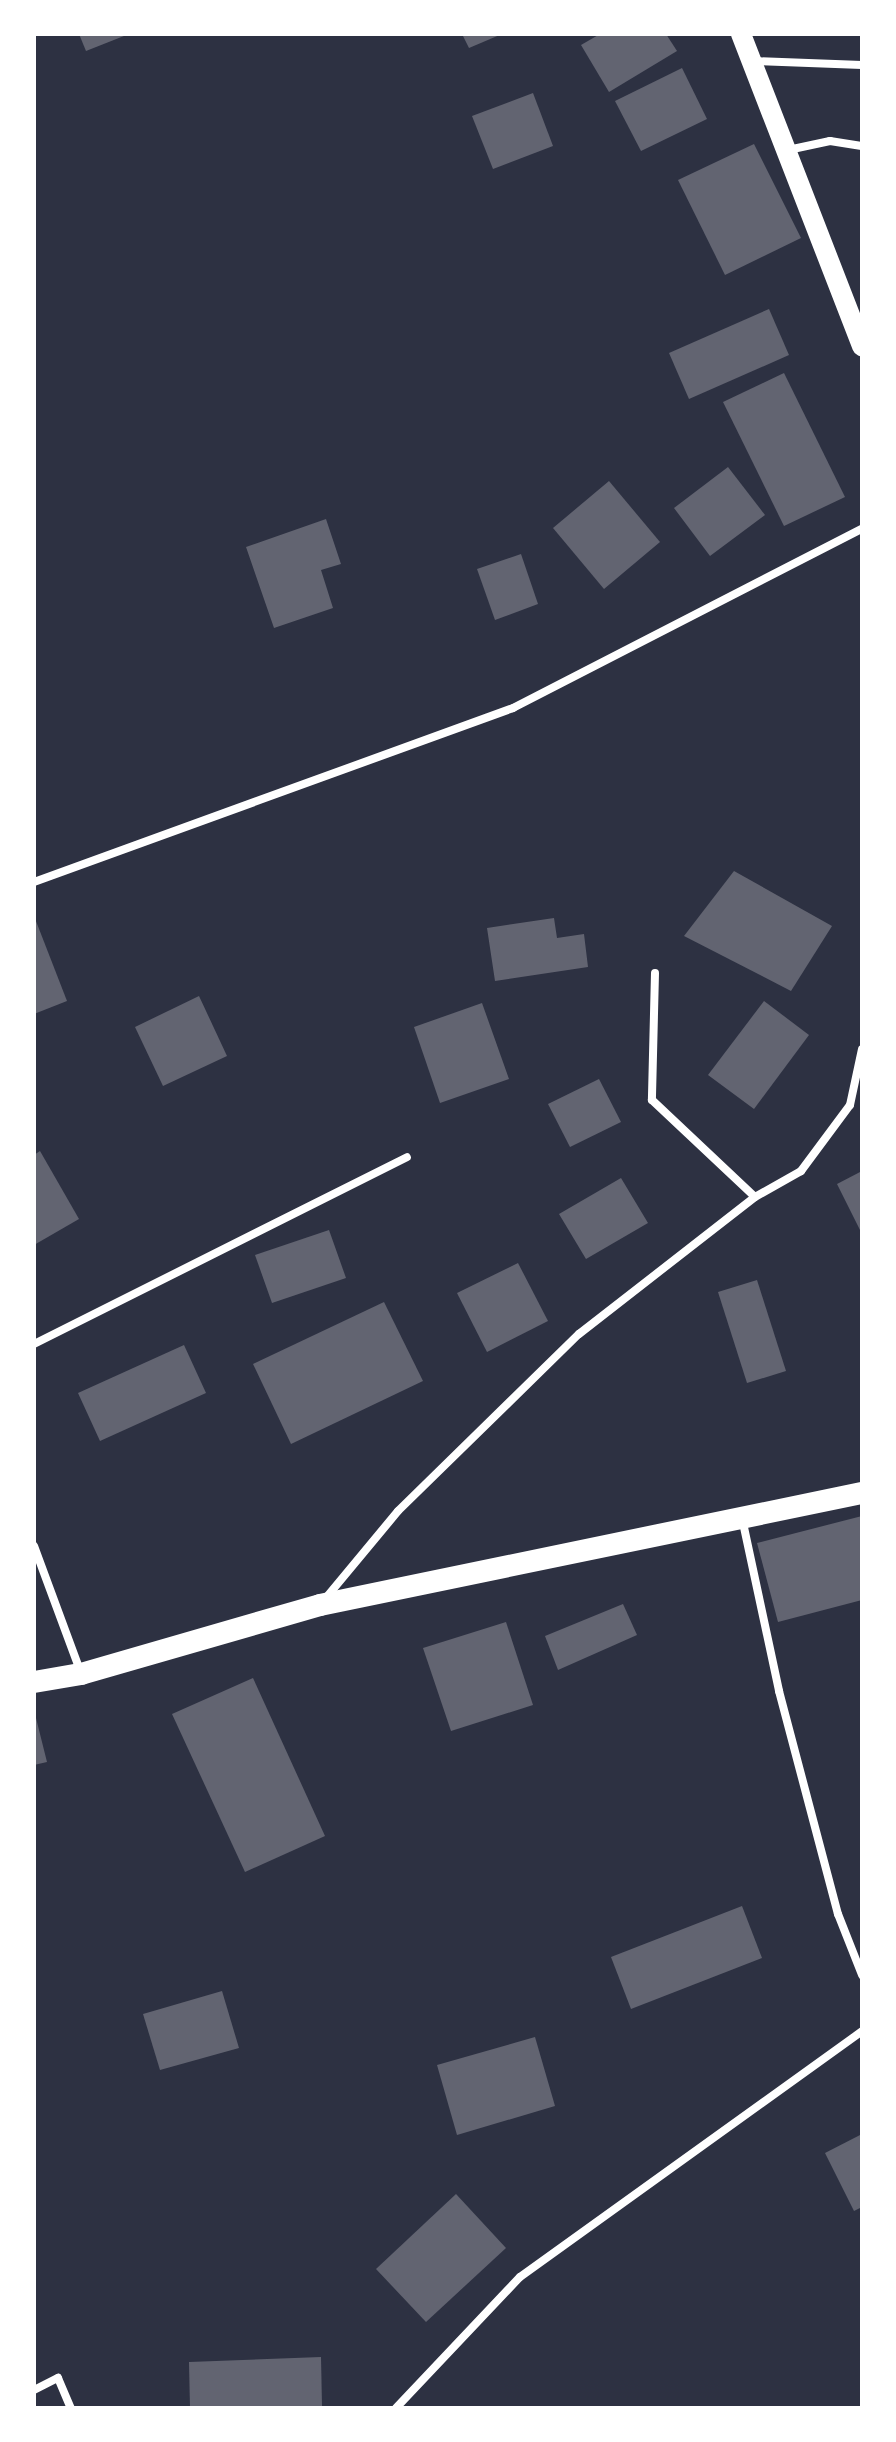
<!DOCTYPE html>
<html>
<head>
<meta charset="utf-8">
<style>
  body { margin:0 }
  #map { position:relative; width:896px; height:2442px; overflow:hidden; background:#2d3142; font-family:"IBM Plex Sans",sans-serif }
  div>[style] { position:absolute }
  .building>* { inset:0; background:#626471 }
  .minor>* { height:8px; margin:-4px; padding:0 4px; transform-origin:4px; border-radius:4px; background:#fff }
  .primary>* { height:20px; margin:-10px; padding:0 10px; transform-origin:10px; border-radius:10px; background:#fff }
  .trunk>* { height:22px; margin:-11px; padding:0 11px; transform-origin:11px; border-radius:11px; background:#fff }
  span { translate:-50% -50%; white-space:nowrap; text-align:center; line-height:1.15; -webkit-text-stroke:8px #fff; paint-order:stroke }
  .frame { position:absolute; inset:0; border:36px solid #fff; pointer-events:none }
</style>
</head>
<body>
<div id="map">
  <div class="building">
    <i style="clip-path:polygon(79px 34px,129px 34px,86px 51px)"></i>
    <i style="clip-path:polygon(462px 34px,502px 34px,469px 48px)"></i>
    <i style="clip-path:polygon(600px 34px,666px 34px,677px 51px,609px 92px,581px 45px)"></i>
    <i style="clip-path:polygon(682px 68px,707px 119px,641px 151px,615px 101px)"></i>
    <i style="clip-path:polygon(533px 93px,553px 146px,493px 169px,472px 116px)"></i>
    <i style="clip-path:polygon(754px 144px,801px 238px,725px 275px,678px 180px)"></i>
    <i style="clip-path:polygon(769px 309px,789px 355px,689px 399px,669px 353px)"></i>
    <i style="clip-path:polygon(784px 373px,845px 497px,784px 526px,723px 402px)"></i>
    <i style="clip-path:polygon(728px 467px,765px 515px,710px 556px,674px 508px)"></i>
    <i style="clip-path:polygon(609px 481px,660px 542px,604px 589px,553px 528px)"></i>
    <i style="clip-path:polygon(326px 519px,341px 564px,321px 570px,333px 608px,274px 628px,246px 547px)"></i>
    <i style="clip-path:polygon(521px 554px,538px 604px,495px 620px,477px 569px)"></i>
    <i style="clip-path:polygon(734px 871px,832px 926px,791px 991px,684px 936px)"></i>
    <i style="clip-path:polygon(34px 916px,67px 1001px,34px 1014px)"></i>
    <i style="clip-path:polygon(554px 918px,557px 938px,584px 934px,588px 967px,495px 981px,487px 928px)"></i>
    <i style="clip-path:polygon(199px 996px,227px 1056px,163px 1086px,135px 1027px)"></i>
    <i style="clip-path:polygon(764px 1001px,809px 1035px,754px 1109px,708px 1075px)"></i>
    <i style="clip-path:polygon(482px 1003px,509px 1079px,440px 1103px,414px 1027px)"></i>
    <i style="clip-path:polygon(599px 1079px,621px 1122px,570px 1147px,548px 1104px)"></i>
    <i style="clip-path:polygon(40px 1151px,79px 1219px,34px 1245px,34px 1155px)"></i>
    <i style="clip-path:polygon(862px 1171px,862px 1234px,837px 1184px)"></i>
    <i style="clip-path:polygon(621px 1178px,648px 1223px,586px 1259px,559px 1214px)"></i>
    <i style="clip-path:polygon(329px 1230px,346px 1278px,272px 1303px,255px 1255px)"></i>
    <i style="clip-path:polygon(518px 1263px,548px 1321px,487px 1352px,457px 1293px)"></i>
    <i style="clip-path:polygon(757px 1280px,786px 1371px,747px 1383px,718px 1292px)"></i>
    <i style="clip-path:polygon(384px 1302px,423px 1381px,291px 1444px,253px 1364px)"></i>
    <i style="clip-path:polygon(184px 1345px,206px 1393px,100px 1441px,78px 1393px)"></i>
    <i style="clip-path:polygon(862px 1516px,862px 1600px,778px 1622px,757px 1543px)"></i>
    <i style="clip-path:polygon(623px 1604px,637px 1635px,558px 1670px,545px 1636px)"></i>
    <i style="clip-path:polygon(506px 1622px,533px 1705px,451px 1731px,423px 1648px)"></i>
    <i style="clip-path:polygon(253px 1678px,325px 1836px,245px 1872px,172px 1714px)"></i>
    <i style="clip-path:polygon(34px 1710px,47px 1762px,34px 1765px)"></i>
    <i style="clip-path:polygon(742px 1906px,762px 1958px,631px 2009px,611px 1957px)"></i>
    <i style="clip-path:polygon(222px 1991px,239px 2048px,160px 2070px,143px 2014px)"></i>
    <i style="clip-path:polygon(535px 2037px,555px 2106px,457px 2135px,437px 2065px)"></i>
    <i style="clip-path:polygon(862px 2134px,862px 2207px,854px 2211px,825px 2153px)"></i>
    <i style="clip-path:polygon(456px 2194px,506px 2248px,426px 2322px,376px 2269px)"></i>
    <i style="clip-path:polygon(321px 2357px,322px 2406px,190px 2408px,189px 2362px)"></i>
  </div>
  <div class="minor">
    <i style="left:753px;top:61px;width:109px;rotate:2.1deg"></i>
    <i style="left:788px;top:150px;width:43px;rotate:-12.1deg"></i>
    <i style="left:830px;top:141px;width:32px;rotate:9deg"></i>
    <i style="left:34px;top:882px;width:510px;rotate:-19.96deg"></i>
    <i style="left:513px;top:708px;width:392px;rotate:-27.2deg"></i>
    <i style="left:655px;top:973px;width:127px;rotate:91.4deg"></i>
    <i style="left:652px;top:1100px;width:141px;rotate:43.3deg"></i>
    <i style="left:34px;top:1344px;width:417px;rotate:-26.6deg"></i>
    <i style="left:742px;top:1518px;width:177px;rotate:77.9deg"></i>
    <i style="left:779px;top:1691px;width:231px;rotate:75.2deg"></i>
    <i style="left:838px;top:1914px;width:66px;rotate:68.5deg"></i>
    <i style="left:34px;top:1546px;width:135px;rotate:69.7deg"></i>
    <i style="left:325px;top:1599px;width:114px;rotate:-50.3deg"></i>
    <i style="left:398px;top:1511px;width:253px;rotate:-44.4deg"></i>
    <i style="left:579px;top:1334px;width:223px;rotate:-37.9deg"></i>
    <i style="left:755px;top:1197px;width:53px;rotate:-29.5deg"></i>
    <i style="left:801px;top:1171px;width:82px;rotate:-53.4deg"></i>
    <i style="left:850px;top:1105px;width:57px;rotate:-77.9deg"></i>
    <i style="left:34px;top:2390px;width:27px;rotate:-27deg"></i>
    <i style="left:58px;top:2378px;width:33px;rotate:67deg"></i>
    <i style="left:396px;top:2408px;width:180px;rotate:-46.6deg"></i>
    <i style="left:520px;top:2277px;width:421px;rotate:-35.7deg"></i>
  </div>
  <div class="primary">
    <i style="left:741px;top:34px;width:335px;rotate:68.8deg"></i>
  </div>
  <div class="trunk">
    <i style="left:34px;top:1682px;width:48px;rotate:-9.7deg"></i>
    <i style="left:81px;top:1674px;width:249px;rotate:-16.1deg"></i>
    <i style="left:320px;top:1605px;width:553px;rotate:-11.68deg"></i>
  </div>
  <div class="frame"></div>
</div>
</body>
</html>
